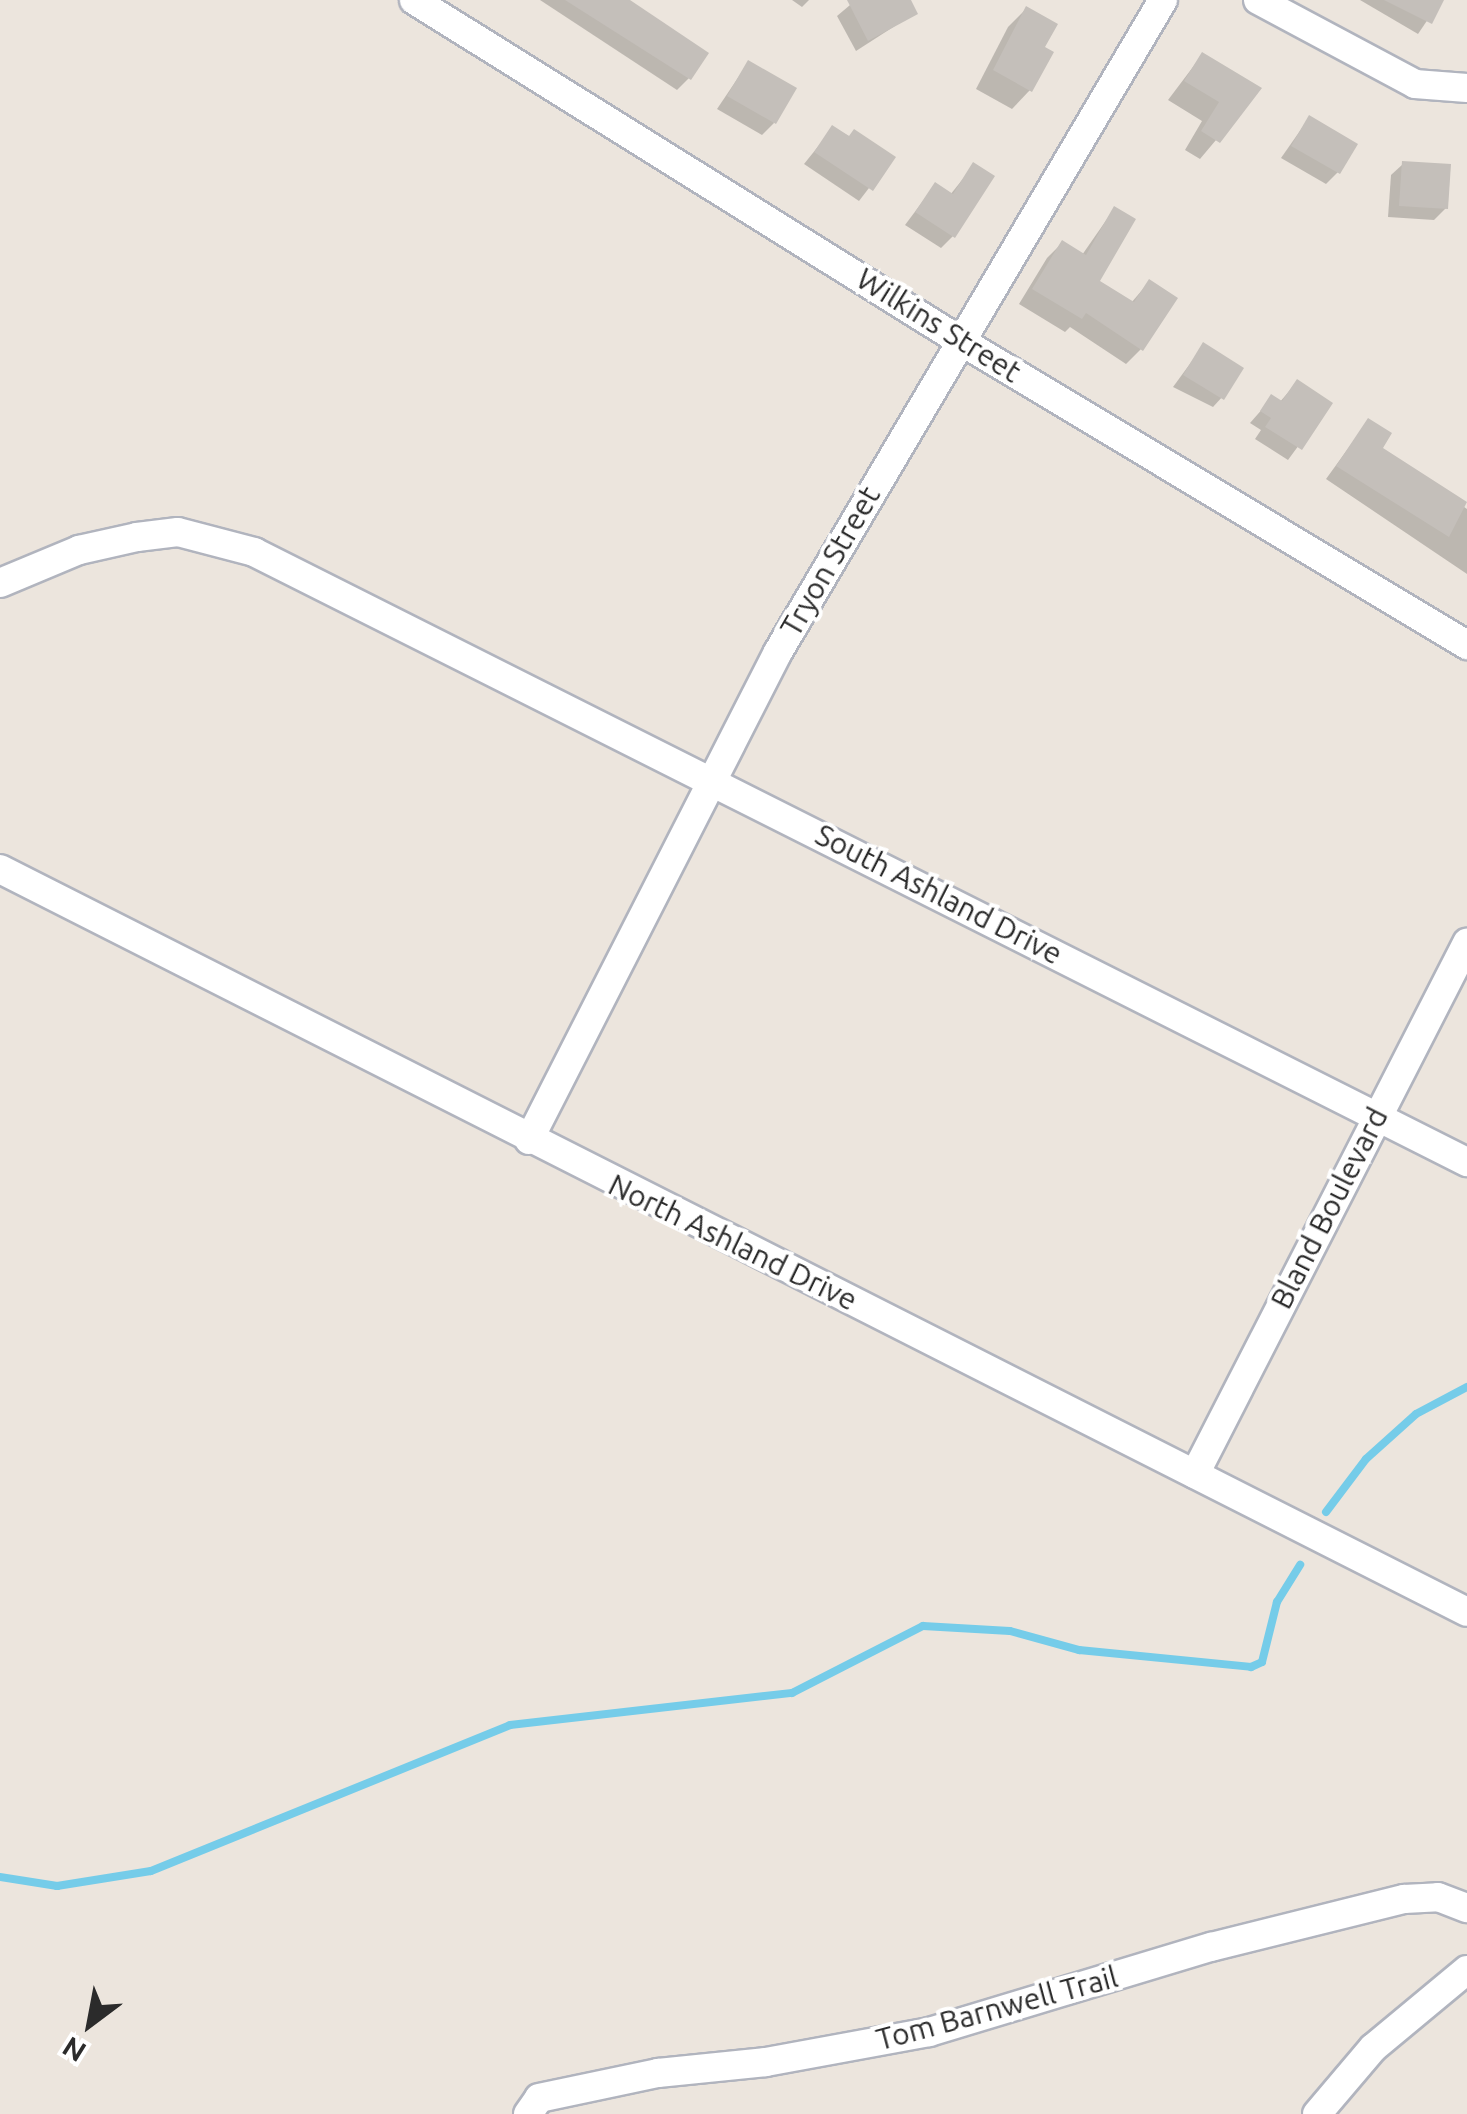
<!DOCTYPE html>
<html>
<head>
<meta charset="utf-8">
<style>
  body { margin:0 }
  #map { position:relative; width:1467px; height:2114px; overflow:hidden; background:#ece5dd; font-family:Ubuntu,sans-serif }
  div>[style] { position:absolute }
  .shadow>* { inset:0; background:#0003 }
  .stream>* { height:8px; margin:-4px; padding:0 4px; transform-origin:4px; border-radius:4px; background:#75cce9 }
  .building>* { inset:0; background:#c4bfba }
  .roads { filter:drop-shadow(2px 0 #b1b4be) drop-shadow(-2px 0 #b1b4be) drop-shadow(0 2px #b1b4be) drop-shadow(0 -2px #b1b4be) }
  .minor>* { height:28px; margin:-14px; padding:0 14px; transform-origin:14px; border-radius:14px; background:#fff }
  span { translate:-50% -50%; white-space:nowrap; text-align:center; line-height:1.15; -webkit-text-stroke:8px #fff; paint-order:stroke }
  .street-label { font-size:30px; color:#2b2b2b }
  .north { position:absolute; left:40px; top:1974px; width:100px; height:100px; -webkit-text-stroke:8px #fff; paint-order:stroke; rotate:212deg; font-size:28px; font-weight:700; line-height:40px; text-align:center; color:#2b2b2b }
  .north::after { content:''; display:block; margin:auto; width:35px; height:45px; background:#2b2b2b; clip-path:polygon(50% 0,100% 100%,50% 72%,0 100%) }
</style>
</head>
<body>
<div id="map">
  <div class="shadow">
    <i style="clip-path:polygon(540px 0,621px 0,689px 78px,677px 90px)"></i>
    <i style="clip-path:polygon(792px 0,809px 0,802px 7px)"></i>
    <i style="clip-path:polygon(856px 0,908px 0,915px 13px,856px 51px,837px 16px)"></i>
    <i style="clip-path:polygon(1360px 0,1441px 0,1418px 34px)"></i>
    <i style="clip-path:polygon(1026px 9px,1042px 48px,1030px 90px,1012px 109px,976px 89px,1008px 27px)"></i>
    <i style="clip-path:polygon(1202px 55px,1259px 89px,1200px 159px,1185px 150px,1202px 121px,1168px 100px)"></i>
    <i style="clip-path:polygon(748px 63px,774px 123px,762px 135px,717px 109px)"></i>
    <i style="clip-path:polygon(1309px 118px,1338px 172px,1326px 184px,1281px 158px)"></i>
    <i style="clip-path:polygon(833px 128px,892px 158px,859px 201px,804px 164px)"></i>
    <i style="clip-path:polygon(1403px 164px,1446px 208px,1434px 220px,1388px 217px,1391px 175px)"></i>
    <i style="clip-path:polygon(974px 165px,953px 236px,941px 248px,905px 225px,935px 185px,950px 195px)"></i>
    <i style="clip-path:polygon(1114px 209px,1097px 282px,1131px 303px,1149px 282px,1141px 349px,1126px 364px,1070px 327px,1065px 332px,1019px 304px,1047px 258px,1062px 243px,1082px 255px)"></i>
    <i style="clip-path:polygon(1203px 346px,1224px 395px,1213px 407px,1173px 387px)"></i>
    <i style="clip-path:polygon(1297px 382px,1329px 404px,1288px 460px,1255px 439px,1261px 430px,1250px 423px,1272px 398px,1279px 403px)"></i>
    <i style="clip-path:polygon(1368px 421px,1380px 449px,1467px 509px,1467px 574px,1326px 479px)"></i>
  </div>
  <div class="stream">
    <i style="left:1326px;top:1512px;width:66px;rotate:-53deg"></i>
    <i style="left:1366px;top:1459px;width:67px;rotate:-42deg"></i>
    <i style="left:1416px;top:1414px;width:58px;rotate:-27.9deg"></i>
    <i style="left:0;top:1877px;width:58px;rotate:9deg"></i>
    <i style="left:57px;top:1886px;width:95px;rotate:-9.1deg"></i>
    <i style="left:151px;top:1871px;width:388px;rotate:-22.1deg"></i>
    <i style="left:510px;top:1725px;width:284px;rotate:-6.5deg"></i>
    <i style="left:792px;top:1693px;width:147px;rotate:-27.1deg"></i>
    <i style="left:923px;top:1626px;width:87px;rotate:3.3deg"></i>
    <i style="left:1010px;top:1631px;width:72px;rotate:15.4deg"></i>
    <i style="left:1079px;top:1650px;width:173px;rotate:5.6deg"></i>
    <i style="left:1251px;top:1667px;width:12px;rotate:-24deg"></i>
    <i style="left:1262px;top:1662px;width:62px;rotate:-76deg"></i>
    <i style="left:1277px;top:1602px;width:44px;rotate:-58.1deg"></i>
  </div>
  <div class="building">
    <i style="clip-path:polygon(565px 0,630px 0,709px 53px,691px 80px)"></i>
    <i style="clip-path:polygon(847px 0,911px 0,918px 14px,868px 41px)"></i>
    <i style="clip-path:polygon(1384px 0,1444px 0,1432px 24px)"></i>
    <i style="clip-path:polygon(1026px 6px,1058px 24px,1045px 47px,1054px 52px,1032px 92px,993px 70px)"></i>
    <i style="clip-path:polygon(1202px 52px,1262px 88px,1220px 143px,1201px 131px,1219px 102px,1184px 81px)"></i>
    <i style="clip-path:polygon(748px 60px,797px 88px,776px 124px,727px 96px)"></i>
    <i style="clip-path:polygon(1309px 115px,1358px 144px,1340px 174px,1291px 146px)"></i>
    <i style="clip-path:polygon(832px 125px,849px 136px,854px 129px,896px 157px,873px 191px,814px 152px)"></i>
    <i style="clip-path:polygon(1402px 161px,1451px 164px,1448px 209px,1399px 206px)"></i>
    <i style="clip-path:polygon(973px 162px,995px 176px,955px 238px,915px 212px,935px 182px,953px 194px)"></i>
    <i style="clip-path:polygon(1114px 206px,1136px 219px,1100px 281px,1134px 302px,1149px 279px,1178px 298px,1143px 351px,1086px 313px,1082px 319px,1032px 289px,1062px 240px,1086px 255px)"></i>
    <i style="clip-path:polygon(1203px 342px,1244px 368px,1224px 400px,1183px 375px)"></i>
    <i style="clip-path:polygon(1297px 379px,1333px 403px,1302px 450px,1265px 427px,1271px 418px,1260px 411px,1271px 394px,1282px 401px)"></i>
    <i style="clip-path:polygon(1368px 418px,1392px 433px,1383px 448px,1467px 502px,1449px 537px,1336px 466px)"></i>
  </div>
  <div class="roads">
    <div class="minor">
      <i style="left:414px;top:0;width:642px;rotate:31.96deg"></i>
      <i style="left:959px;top:340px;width:593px;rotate:30.98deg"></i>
      <i style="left:1258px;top:0;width:178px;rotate:28.1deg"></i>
      <i style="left:1415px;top:84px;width:52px;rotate:4.4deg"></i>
      <i style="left:0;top:583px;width:86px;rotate:-22.7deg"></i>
      <i style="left:79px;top:550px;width:59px;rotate:-12.6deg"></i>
      <i style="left:137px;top:537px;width:41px;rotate:-7deg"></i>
      <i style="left:178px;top:532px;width:79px;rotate:14.7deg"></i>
      <i style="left:254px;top:552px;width:1358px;rotate:26.7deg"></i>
      <i style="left:0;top:869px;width:1644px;rotate:26.86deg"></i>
      <i style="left:529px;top:1140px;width:548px;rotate:-62.97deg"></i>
      <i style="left:778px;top:652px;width:757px;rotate:-59.44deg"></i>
      <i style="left:1195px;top:1474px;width:597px;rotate:-62.88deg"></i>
      <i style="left:528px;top:2114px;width:19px;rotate:-55deg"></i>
      <i style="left:539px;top:2098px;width:122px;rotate:-11.9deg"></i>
      <i style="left:658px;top:2073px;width:109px;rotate:-5.8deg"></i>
      <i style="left:766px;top:2062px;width:166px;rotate:-10.4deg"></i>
      <i style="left:929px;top:2032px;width:295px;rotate:-16.8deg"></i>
      <i style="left:1211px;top:1947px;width:199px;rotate:-14deg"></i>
      <i style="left:1404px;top:1899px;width:34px;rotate:-3deg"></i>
      <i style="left:1438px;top:1897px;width:31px;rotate:21deg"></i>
      <i style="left:1317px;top:2114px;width:87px;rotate:-49.7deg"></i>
      <i style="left:1373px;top:2048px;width:122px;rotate:-39.7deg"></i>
    </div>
  </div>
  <div class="street-label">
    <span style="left:939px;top:325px;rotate:32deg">Wilkins Street</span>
    <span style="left:830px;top:561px;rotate:-60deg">Tryon Street</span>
    <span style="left:939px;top:894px;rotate:27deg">South Ashland Drive</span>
    <span style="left:1329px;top:1208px;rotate:-63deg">Bland Boulevard</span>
    <span style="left:733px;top:1242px;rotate:26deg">North Ashland Drive</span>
    <span style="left:997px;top:2008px;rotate:-15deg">Tom Barnwell Trail</span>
  </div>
  <div class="north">N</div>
</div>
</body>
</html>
